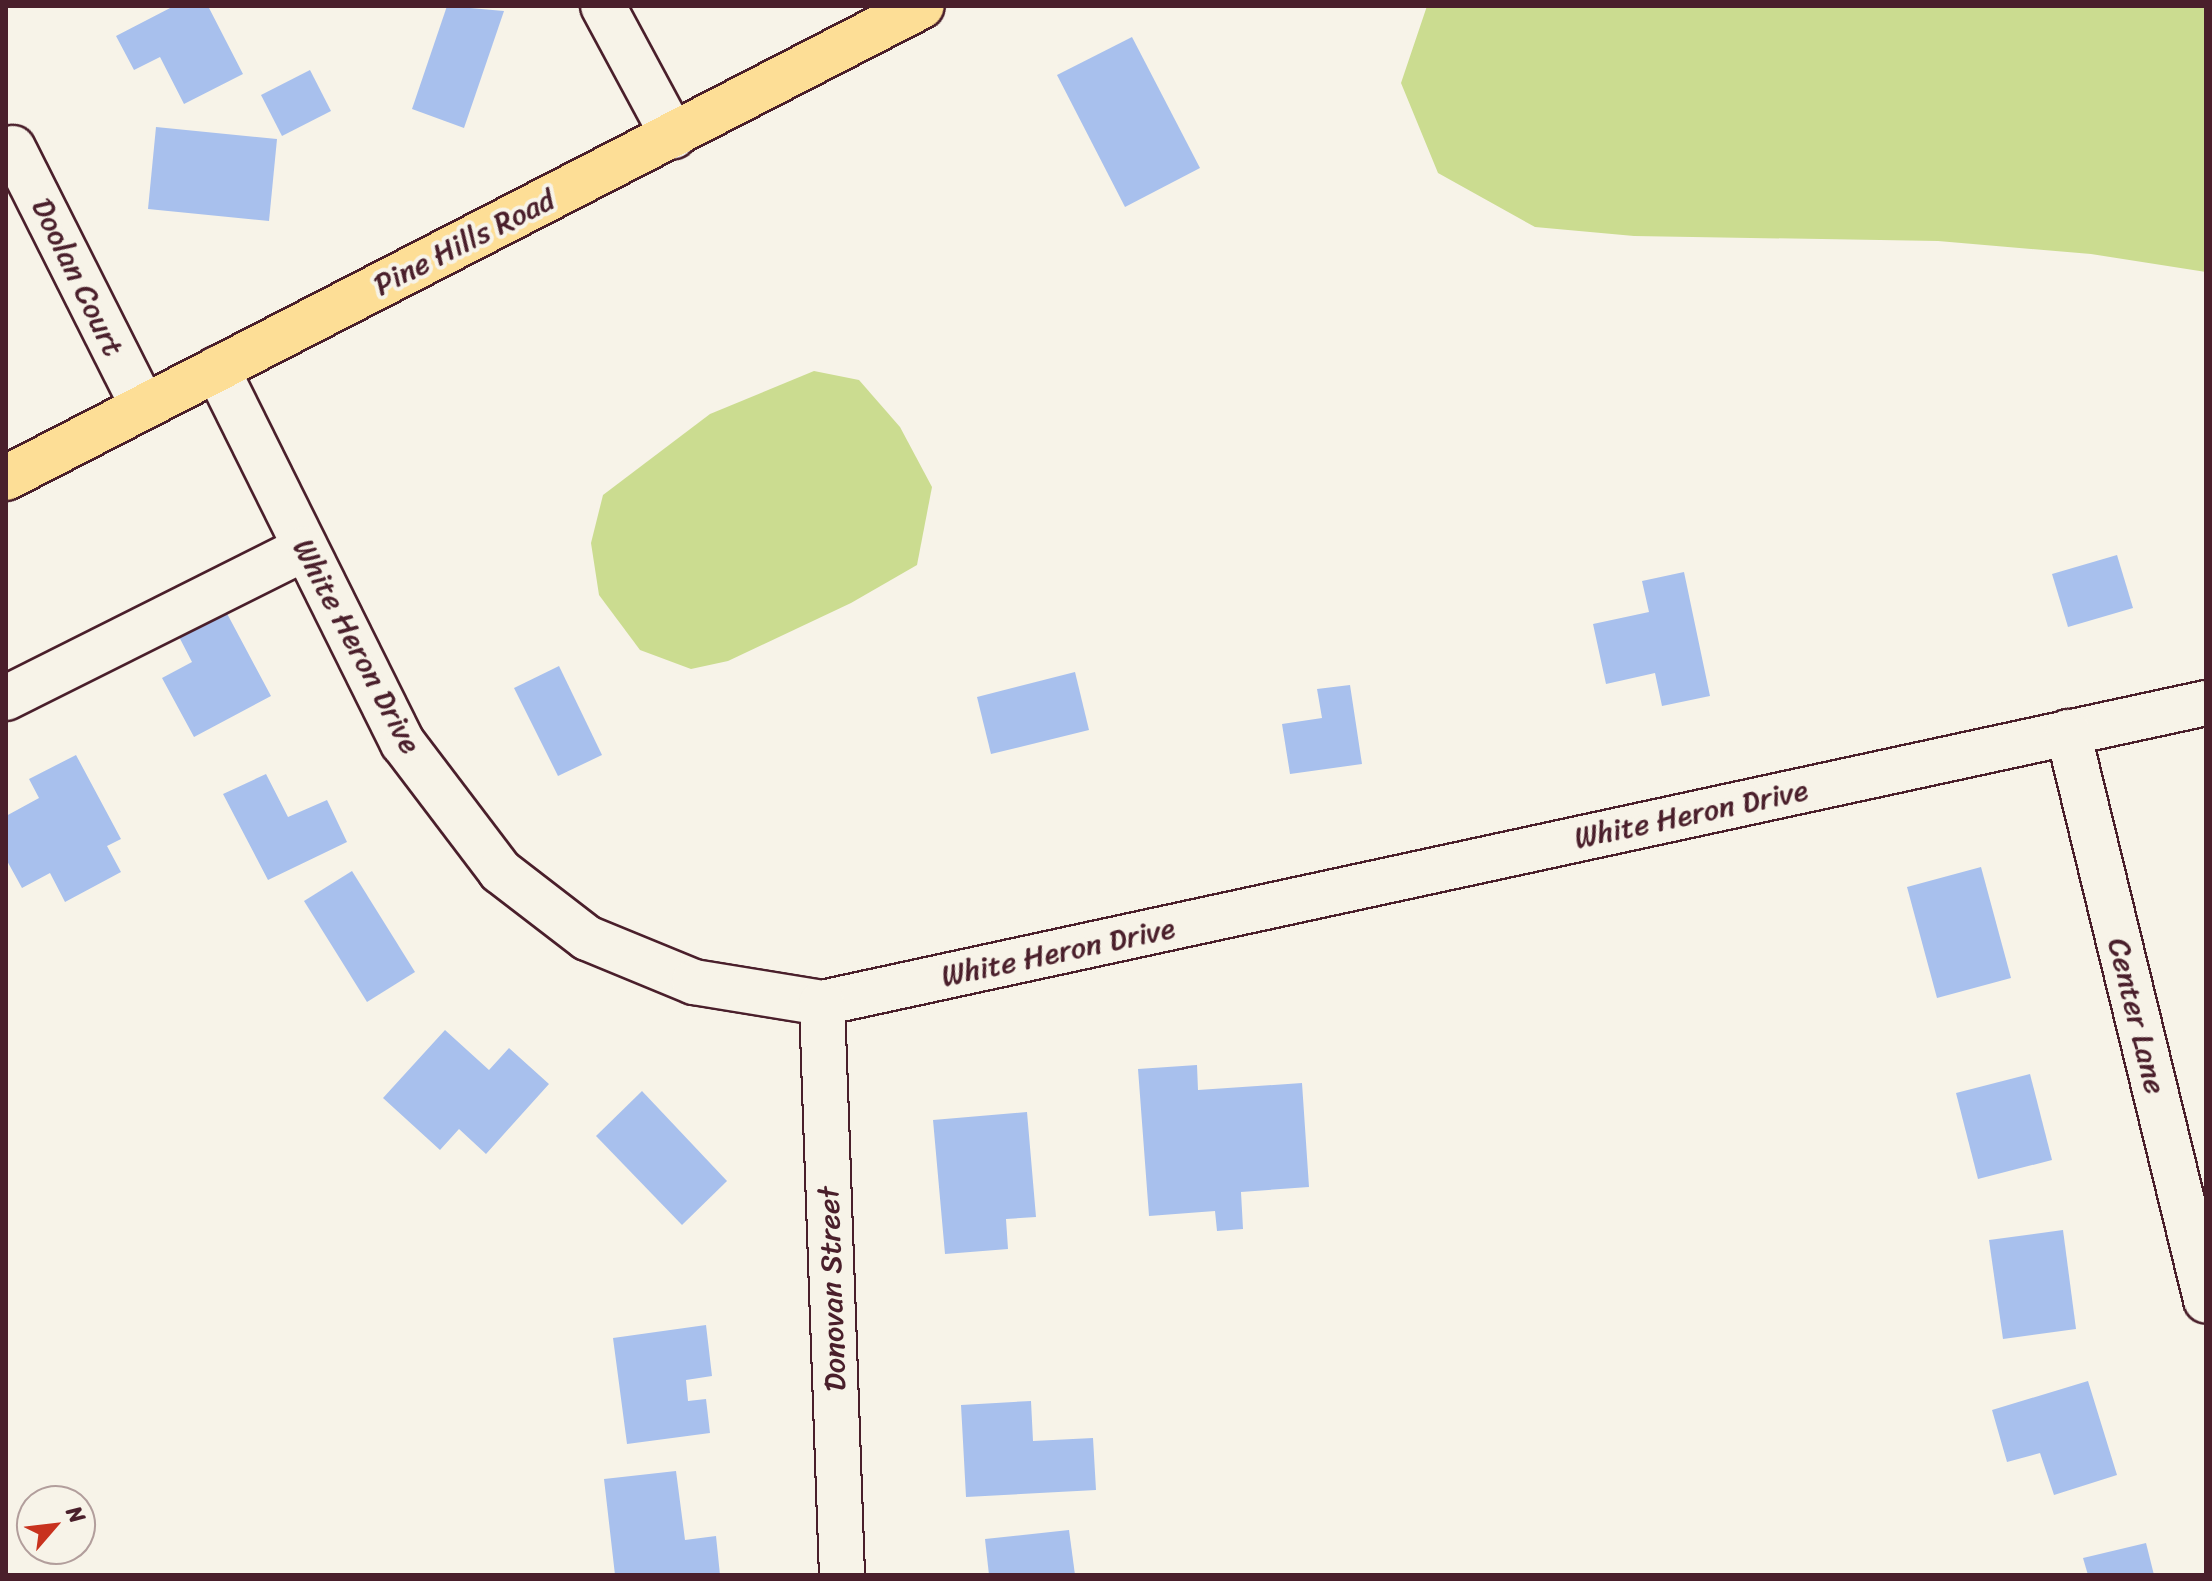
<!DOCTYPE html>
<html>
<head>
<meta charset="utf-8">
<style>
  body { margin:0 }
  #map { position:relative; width:2212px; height:1581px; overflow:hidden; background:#f7f3e8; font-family:Sriracha,sans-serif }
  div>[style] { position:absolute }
  .green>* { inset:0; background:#cbdc90 }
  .building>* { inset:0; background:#a8c0ed }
  .roads { filter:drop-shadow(2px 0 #4a1f2b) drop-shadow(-2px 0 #4a1f2b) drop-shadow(0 2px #4a1f2b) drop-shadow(0 -2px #4a1f2b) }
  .minor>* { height:44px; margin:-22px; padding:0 22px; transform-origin:22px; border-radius:22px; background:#f7f3e8 }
  .major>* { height:44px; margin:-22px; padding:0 22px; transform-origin:22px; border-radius:22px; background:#fdde96 }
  span { translate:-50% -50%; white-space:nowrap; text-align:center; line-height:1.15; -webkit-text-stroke:8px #f7f3e8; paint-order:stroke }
  .street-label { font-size:30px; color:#4a1f2b }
  .frame { position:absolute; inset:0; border:8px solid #4a1f2b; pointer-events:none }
  .north { position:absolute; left:16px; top:1485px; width:80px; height:80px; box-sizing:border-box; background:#f7f3e8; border:2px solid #b29e9c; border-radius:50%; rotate:62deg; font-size:22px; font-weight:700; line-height:32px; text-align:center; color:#4a1f2b }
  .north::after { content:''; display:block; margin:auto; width:28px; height:36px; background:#c8321e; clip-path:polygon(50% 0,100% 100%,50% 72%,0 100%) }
</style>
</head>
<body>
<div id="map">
  <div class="green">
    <i style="clip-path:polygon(1427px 6px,2206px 6px,2206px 272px,2091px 254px,1938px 241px,1634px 236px,1535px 227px,1438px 173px,1401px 83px)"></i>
    <i style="clip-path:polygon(814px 371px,859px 380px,900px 427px,932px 487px,917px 565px,851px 603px,728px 661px,691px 669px,640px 650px,599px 595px,591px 543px,603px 495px,710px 414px)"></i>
  </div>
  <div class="building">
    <i style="clip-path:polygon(174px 6px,208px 6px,243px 74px,184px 104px,160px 57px,134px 70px,116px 36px)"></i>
    <i style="clip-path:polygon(447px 6px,504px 11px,464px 128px,412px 109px)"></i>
    <i style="clip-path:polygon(1132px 37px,1200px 168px,1125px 207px,1057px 75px)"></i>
    <i style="clip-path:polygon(310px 70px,331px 111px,282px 136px,261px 95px)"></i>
    <i style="clip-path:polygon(156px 127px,277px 139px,269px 221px,148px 209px)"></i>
    <i style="clip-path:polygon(2117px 555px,2133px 608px,2068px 627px,2052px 574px)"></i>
    <i style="clip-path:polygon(1684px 572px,1710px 696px,1662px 706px,1655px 673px,1606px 684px,1593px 624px,1649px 612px,1642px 581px)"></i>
    <i style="clip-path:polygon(223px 606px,271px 696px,194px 737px,162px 678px,192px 662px,176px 631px)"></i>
    <i style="clip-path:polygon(559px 666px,602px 755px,558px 776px,514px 688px)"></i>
    <i style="clip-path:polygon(1075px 672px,1089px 730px,991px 754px,977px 697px)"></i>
    <i style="clip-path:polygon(1350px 685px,1362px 764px,1290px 774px,1282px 724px,1322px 718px,1317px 689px)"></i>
    <i style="clip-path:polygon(76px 755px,121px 839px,107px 846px,121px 872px,65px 902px,50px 873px,22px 888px,6px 859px,6px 816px,39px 798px,29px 779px)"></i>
    <i style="clip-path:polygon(266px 774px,288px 817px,327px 800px,347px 842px,268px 880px,223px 794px)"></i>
    <i style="clip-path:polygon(1981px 867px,2011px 978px,1937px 998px,1907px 887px)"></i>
    <i style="clip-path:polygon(352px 871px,415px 972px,367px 1002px,304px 901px)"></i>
    <i style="clip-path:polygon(445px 1030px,489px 1070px,509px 1048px,549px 1084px,486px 1154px,459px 1129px,440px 1150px,383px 1098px)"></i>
    <i style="clip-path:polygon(1197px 1065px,1198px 1090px,1302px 1083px,1309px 1187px,1241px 1192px,1243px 1229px,1217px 1231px,1215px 1211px,1149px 1216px,1138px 1069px)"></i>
    <i style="clip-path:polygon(2030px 1074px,2052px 1160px,1978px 1179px,1956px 1093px)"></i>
    <i style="clip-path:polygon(642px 1091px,727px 1181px,682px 1225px,596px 1136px)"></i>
    <i style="clip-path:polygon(1027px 1112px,1036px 1217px,1006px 1219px,1008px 1249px,945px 1254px,933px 1120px)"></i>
    <i style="clip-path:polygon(2063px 1230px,2076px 1329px,2003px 1339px,1989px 1240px)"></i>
    <i style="clip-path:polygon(706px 1325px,712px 1376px,686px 1380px,688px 1401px,706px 1399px,710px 1433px,627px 1444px,613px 1338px)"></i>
    <i style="clip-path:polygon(2088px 1381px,2117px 1475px,2054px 1495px,2040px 1453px,2007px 1462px,1992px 1410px)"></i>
    <i style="clip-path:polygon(1031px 1401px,1033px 1441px,1093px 1438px,1096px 1490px,966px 1497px,961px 1405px)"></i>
    <i style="clip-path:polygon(676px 1471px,685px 1540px,716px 1536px,720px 1575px,615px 1575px,604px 1479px)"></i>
    <i style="clip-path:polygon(1069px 1530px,1075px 1575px,989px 1575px,985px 1539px)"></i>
    <i style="clip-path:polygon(2146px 1543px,2154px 1575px,2088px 1575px,2083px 1558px)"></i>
  </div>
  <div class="roads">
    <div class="minor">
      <i style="left:603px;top:6px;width:148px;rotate:61.7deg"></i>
      <i style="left:13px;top:148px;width:290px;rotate:63.3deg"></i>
      <i style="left:217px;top:369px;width:418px;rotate:63.6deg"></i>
      <i style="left:403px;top:743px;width:161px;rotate:52.8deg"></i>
      <i style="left:500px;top:871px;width:110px;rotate:37.6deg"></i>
      <i style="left:587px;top:938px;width:116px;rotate:22.4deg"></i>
      <i style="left:694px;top:982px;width:130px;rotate:9.3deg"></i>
      <i style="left:822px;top:1003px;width:1416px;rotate:-12.23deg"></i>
      <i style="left:6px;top:698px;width:333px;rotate:-26.6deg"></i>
      <i style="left:2068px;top:732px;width:585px;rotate:76.34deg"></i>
      <i style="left:822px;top:1003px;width:572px;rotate:88deg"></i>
    </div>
    <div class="major">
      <i style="left:6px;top:478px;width:1030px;rotate:-27.26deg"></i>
    </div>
  </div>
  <div class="street-label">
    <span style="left:464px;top:242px;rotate:-27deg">Pine Hills Road</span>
    <span style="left:78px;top:277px;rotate:64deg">Doolan Court</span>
    <span style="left:357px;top:646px;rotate:62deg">White Heron Drive</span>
    <span style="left:1691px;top:814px;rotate:-12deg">White Heron Drive</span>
    <span style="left:1058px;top:952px;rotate:-12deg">White Heron Drive</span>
    <span style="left:2137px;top:1016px;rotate:76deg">Center Lane</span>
    <span style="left:832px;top:1289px;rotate:-92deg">Donovan Street</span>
  </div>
  <div class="frame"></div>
  <div class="north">N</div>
</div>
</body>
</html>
